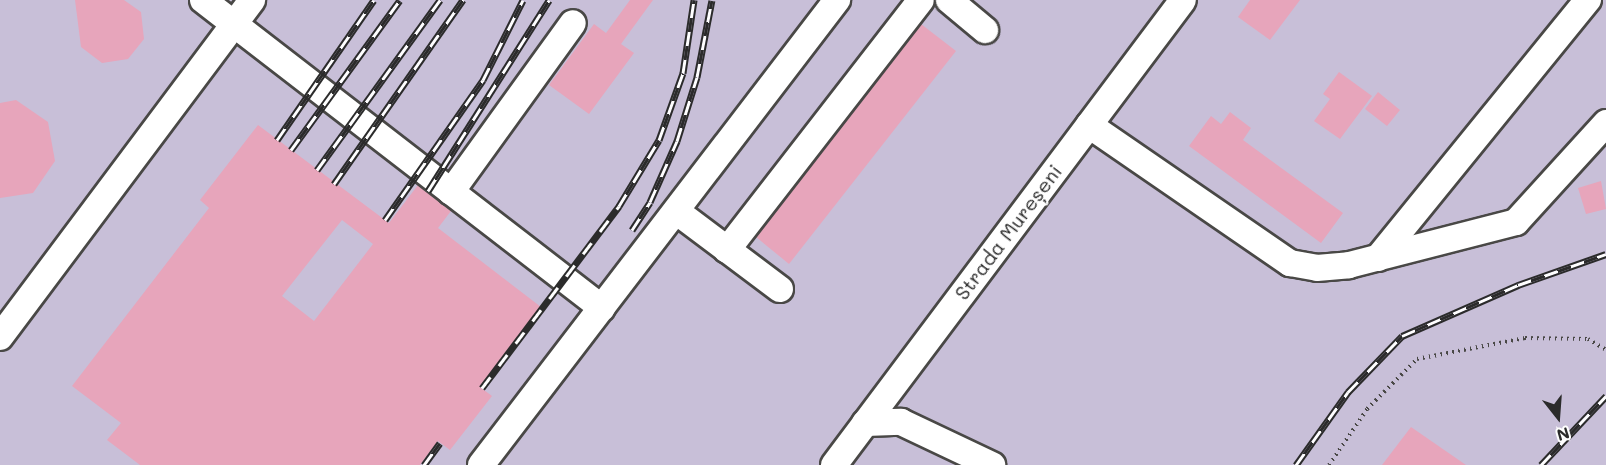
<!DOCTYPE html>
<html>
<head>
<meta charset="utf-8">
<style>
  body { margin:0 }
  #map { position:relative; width:1606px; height:465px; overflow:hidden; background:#f4efdd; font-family:Mali,sans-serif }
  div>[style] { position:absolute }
  .industrial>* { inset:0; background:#c8bfd8 }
  .building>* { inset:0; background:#e7a5bb }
  .path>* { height:4px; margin-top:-2px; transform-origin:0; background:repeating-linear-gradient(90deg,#494846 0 1.5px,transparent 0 6px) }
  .roads { filter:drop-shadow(2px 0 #494846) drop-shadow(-2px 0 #494846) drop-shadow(0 2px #494846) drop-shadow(0 -2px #494846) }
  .minor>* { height:26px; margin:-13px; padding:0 13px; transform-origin:13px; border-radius:13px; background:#fff }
  .rail>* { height:7px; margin-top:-3.5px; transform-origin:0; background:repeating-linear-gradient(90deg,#fff 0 14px,#2b2b2b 0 28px); box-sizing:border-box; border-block:2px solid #2b2b2b }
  span { translate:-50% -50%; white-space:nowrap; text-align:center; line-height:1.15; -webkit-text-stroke:4.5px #fff; paint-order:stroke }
  .street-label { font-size:20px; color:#2b2b2b }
  .north { position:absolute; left:1528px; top:387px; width:60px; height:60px; -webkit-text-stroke:4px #fff; paint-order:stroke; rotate:163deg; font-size:16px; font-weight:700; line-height:24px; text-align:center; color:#2b2b2b }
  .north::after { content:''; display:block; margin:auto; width:21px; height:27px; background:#2b2b2b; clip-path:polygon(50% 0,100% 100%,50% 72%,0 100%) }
</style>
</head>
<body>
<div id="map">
  <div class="industrial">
    <i style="clip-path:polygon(0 0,1606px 0,1606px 465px,0 465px)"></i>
  </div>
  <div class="building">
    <i style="clip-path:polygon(75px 0,124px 0,141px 12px,144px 39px,128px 59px,102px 63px,81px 47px)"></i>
    <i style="clip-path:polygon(630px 0,653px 0,621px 44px,634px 53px,589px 114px,549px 85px,594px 24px,606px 33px)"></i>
    <i style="clip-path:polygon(1250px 0,1300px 0,1270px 40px,1238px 17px)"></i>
    <i style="clip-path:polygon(921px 24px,956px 51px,789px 264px,756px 237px)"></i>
    <i style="clip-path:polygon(1339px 72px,1372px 96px,1340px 139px,1314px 121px,1330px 99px,1323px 94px)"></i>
    <i style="clip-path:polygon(1378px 92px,1400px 110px,1387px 126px,1365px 109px)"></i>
    <i style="clip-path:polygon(16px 100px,48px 122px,55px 161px,33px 193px,0 198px,0 103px)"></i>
    <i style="clip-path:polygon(1230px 112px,1251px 128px,1243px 140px,1343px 213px,1321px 243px,1189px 146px,1211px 116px,1221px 124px)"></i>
    <i style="clip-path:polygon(evenodd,258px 125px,389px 223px,418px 185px,451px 211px,438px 228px,541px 307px,480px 387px,492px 396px,450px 450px,438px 441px,420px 465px,140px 465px,107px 440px,121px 423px,72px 386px,209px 208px,200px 200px,258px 125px,342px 220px,373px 244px,314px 321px,282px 296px,342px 220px)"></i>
    <i style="clip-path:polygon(1601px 181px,1606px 209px,1586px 214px,1578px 188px)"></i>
    <i style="clip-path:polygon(1411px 427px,1466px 465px,1382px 465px)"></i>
  </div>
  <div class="path">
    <i style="left:1329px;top:465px;width:68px;rotate:-55.8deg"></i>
    <i style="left:1367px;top:409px;width:71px;rotate:-45deg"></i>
    <i style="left:1417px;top:359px;width:110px;rotate:-11deg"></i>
    <i style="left:1525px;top:338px;width:63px;rotate:0.9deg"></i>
    <i style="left:1588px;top:339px;width:21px;rotate:31deg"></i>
  </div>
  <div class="roads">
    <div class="minor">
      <i style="left:203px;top:0;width:504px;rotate:37.67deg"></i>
      <i style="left:949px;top:0;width:47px;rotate:39.8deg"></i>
      <i style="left:1089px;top:125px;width:244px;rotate:34.5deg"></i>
      <i style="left:1290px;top:263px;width:27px;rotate:10deg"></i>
      <i style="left:1317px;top:268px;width:32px;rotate:-5deg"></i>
      <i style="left:1349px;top:265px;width:172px;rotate:-14.4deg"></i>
      <i style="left:1516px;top:222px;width:134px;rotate:-47.7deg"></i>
      <i style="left:451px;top:192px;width:208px;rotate:-54.2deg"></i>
      <i style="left:676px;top:211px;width:130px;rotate:36.9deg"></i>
      <i style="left:727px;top:250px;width:316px;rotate:-52.2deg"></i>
      <i style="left:1378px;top:258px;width:333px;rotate:-50.9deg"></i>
      <i style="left:0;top:337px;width:421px;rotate:-53.2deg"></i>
      <i style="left:865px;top:423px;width:36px;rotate:-2deg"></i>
      <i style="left:901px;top:422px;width:101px;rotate:25.3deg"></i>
      <i style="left:481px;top:465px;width:586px;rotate:-52.56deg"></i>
      <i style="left:834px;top:465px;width:581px;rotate:-53.11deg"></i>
    </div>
  </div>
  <div class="rail">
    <i style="left:277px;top:140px;width:170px;rotate:-55.3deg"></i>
    <i style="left:291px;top:150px;width:185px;rotate:-54deg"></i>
    <i style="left:317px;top:170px;width:210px;rotate:-54.1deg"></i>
    <i style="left:334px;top:184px;width:225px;rotate:-55deg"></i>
    <i style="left:428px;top:191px;width:226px;rotate:-57.6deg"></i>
    <i style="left:385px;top:220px;width:171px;rotate:-55deg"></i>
    <i style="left:483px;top:80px;width:89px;rotate:-63.4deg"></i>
    <i style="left:632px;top:230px;width:33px;rotate:-57deg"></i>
    <i style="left:650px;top:202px;width:67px;rotate:-66.1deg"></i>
    <i style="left:677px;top:141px;width:67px;rotate:-72.6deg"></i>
    <i style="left:697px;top:77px;width:78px;rotate:-79deg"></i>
    <i style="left:482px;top:388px;width:228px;rotate:-53deg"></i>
    <i style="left:619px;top:206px;width:77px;rotate:-58.8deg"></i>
    <i style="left:659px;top:140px;width:71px;rotate:-70.3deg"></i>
    <i style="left:683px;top:73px;width:74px;rotate:-81.4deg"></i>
    <i style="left:424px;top:465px;width:27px;rotate:-54deg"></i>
    <i style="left:1296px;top:465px;width:90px;rotate:-54.5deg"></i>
    <i style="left:1348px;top:392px;width:78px;rotate:-46deg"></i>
    <i style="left:1402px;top:336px;width:127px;rotate:-23.7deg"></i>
    <i style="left:1518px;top:285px;width:93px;rotate:-19.4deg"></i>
    <i style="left:1541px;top:465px;width:95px;rotate:-46.7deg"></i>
  </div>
  <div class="street-label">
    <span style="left:1008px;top:232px;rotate:-53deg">Strada Mureșeni</span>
  </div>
  <div class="north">N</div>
</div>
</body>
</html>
